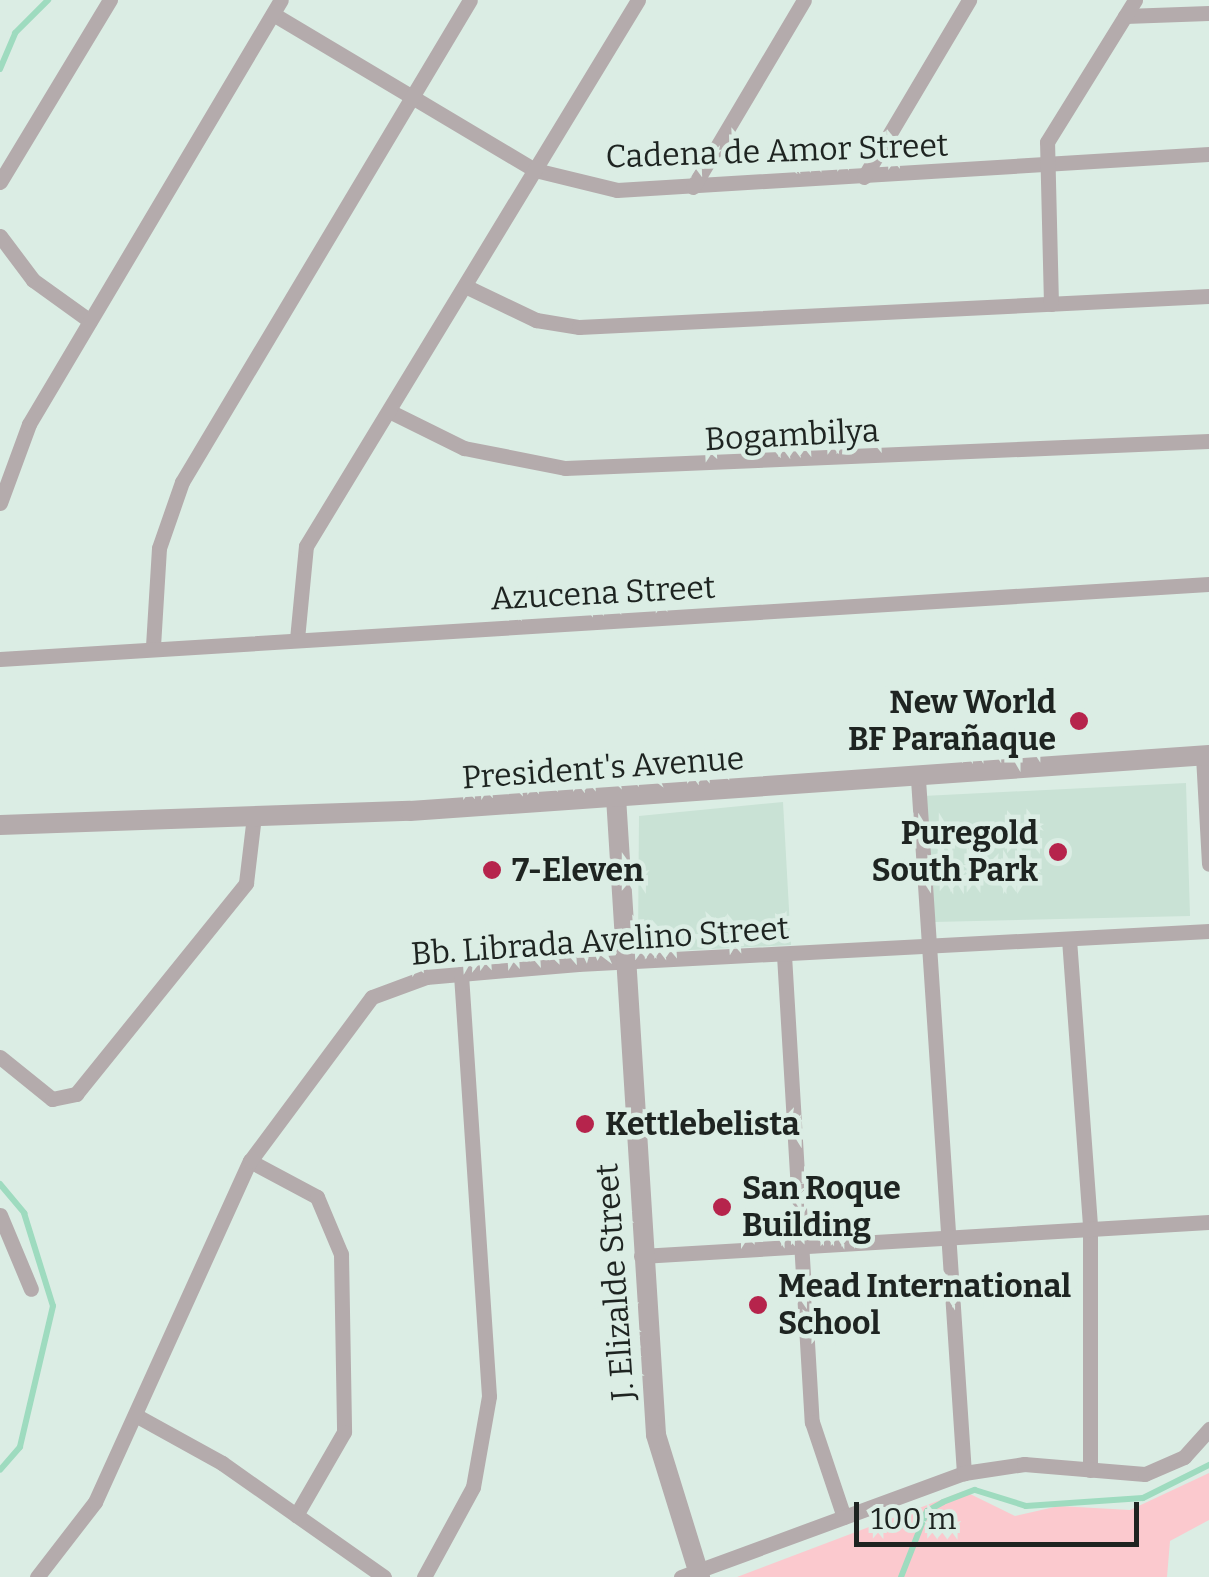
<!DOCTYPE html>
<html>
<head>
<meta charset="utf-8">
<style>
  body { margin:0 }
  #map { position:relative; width:1209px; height:1577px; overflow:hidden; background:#dbede4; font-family:Bitter,serif }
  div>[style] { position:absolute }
  .built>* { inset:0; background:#c9e2d5 }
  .green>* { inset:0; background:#fbc9ce }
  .stream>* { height:6px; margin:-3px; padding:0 3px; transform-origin:3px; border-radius:3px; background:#9edbbf }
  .minor>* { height:15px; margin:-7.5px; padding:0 7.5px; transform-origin:7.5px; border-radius:7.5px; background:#b4abac }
  .tertiary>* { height:20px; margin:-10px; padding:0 10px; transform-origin:10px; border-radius:10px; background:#b4abac }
  .dots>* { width:28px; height:28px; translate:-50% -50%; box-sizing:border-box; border:5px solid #dbede4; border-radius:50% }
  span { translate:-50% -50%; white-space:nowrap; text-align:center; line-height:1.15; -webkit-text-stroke:9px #dbede4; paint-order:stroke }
  .street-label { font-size:32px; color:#1e2421 }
  .poi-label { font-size:32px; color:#1e2421; font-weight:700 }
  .right { translate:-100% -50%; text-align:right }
  .left { translate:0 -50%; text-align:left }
  .scale { position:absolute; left:854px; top:1502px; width:285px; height:45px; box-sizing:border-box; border:5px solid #1e2421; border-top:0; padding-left:12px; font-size:30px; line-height:35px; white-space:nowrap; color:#1e2421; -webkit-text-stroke:8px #dbede4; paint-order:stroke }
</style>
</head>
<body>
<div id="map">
  <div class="built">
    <i style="clip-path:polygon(1186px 783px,1190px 916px,934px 922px,923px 796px)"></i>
    <i style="clip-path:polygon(783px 802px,791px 945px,652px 952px,638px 942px,639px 816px)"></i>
  </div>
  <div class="green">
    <i style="clip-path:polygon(1209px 1473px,1209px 1520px,1170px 1541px,1167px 1577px,737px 1577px,964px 1491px,1015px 1516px,1059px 1506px,1130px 1510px)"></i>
  </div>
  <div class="stream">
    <i style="left:0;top:69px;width:39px;rotate:-67deg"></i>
    <i style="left:15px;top:33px;width:47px;rotate:-45deg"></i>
    <i style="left:0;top:1184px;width:38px;rotate:50deg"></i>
    <i style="left:24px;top:1213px;width:97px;rotate:72.7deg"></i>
    <i style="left:53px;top:1306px;width:145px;rotate:103.2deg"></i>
    <i style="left:20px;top:1447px;width:30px;rotate:131deg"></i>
    <i style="left:901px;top:1577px;width:71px;rotate:-68.5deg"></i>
    <i style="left:927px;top:1511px;width:18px;rotate:-29deg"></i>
    <i style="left:943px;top:1502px;width:34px;rotate:-21deg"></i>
    <i style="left:975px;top:1490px;width:53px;rotate:17.4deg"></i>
    <i style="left:1026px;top:1506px;width:117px;rotate:-3.9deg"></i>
    <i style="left:1143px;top:1498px;width:74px;rotate:-26.6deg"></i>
  </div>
  <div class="minor">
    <i style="left:273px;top:14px;width:305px;rotate:30.8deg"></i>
    <i style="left:535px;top:170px;width:84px;rotate:13.7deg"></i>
    <i style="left:617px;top:190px;width:593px;rotate:-3.48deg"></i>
    <i style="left:1125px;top:16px;width:84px;rotate:-2deg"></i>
    <i style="left:864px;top:177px;width:206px;rotate:-59.3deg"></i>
    <i style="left:0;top:182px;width:213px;rotate:-58.9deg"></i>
    <i style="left:693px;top:187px;width:217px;rotate:-59.3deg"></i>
    <i style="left:0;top:236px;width:55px;rotate:53.1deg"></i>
    <i style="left:33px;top:280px;width:70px;rotate:35.7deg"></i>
    <i style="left:465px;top:286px;width:79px;rotate:25.6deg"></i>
    <i style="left:536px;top:320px;width:44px;rotate:9.2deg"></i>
    <i style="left:579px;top:327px;width:631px;rotate:-2.82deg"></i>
    <i style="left:1051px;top:304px;width:162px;rotate:-91.4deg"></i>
    <i style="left:1047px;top:142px;width:167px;rotate:-58.2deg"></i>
    <i style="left:389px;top:411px;width:84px;rotate:26.3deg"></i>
    <i style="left:464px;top:448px;width:103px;rotate:11.2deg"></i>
    <i style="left:565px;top:468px;width:645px;rotate:-2.4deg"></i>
    <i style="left:0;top:503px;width:84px;rotate:-69.8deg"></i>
    <i style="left:29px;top:424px;width:493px;rotate:-59.3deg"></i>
    <i style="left:297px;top:639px;width:93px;rotate:-84.5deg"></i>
    <i style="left:306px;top:546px;width:639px;rotate:-58.7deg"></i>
    <i style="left:153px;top:646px;width:98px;rotate:-86.5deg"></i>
    <i style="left:159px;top:548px;width:70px;rotate:-70.8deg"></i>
    <i style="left:182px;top:482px;width:561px;rotate:-59.14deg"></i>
    <i style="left:0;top:659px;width:1211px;rotate:-3.55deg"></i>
    <i style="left:1203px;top:756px;width:108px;rotate:86.8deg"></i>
    <i style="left:918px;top:779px;width:696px;rotate:86.21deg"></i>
    <i style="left:1069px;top:939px;width:290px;rotate:85.8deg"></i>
    <i style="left:1090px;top:1228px;width:242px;rotate:90deg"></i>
    <i style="left:784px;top:955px;width:468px;rotate:86.6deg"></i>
    <i style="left:812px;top:1422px;width:100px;rotate:71.4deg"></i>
    <i style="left:0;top:1057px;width:67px;rotate:38.9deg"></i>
    <i style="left:52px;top:1099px;width:25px;rotate:-12deg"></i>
    <i style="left:76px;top:1094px;width:271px;rotate:-51.1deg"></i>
    <i style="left:246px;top:883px;width:67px;rotate:-83.2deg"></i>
    <i style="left:250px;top:1161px;width:76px;rotate:28.2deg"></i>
    <i style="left:317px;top:1197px;width:62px;rotate:67.2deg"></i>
    <i style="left:341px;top:1254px;width:178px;rotate:89deg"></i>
    <i style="left:344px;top:1432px;width:96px;rotate:120deg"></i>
    <i style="left:0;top:1215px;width:80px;rotate:67.3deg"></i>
    <i style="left:641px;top:1256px;width:569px;rotate:-3.43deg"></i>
    <i style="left:137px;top:1416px;width:97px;rotate:28.9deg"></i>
    <i style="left:222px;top:1463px;width:198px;rotate:35.1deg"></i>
    <i style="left:37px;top:1577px;width:95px;rotate:-52.3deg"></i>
    <i style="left:95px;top:1502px;width:375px;rotate:-65.6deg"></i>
    <i style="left:250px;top:1161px;width:204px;rotate:-53.4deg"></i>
    <i style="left:372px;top:997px;width:58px;rotate:-20.3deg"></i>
    <i style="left:426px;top:977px;width:153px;rotate:-4.9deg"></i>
    <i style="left:578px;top:964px;width:632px;rotate:-2.99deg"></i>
    <i style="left:424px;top:1577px;width:102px;rotate:-61.4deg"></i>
    <i style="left:473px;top:1487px;width:92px;rotate:-80deg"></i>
    <i style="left:489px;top:1396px;width:423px;rotate:-93.8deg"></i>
    <i style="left:681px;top:1577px;width:302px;rotate:-20.2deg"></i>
    <i style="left:964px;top:1473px;width:61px;rotate:-8.5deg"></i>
    <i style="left:1024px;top:1464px;width:121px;rotate:4.7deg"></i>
    <i style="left:1145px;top:1474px;width:43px;rotate:-23.6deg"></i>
    <i style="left:1184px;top:1457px;width:38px;rotate:-48deg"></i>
  </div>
  <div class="tertiary">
    <i style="left:616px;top:797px;width:639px;rotate:86.41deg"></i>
    <i style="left:656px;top:1435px;width:149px;rotate:72.8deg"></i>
    <i style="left:0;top:825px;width:410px;rotate:-2deg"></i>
    <i style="left:410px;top:811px;width:801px;rotate:-4.01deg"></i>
  </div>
  <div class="dots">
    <i style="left:1079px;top:721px;background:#b6244c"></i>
    <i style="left:1058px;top:852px;background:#b6244c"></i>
    <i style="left:492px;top:870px;background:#b6244c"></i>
    <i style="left:585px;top:1124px;background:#b6244c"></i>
    <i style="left:722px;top:1207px;background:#b6244c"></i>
    <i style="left:758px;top:1305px;background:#b6244c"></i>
  </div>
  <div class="street-label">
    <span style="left:777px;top:151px;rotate:-2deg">Cadena de Amor Street</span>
    <span style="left:792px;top:435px;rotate:-3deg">Bogambilya</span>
    <span style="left:603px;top:593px;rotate:-3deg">Azucena Street</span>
    <span style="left:603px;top:768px;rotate:-4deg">President's Avenue</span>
    <span style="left:600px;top:941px;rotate:-4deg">Bb. Librada Avelino Street</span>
    <span style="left:615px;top:1282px;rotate:-94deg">J. Elizalde Street</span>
  </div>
  <div class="poi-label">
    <span class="right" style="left:1056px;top:721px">New World<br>BF Parañaque</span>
    <span class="right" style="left:1038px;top:852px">Puregold<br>South Park</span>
    <span class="left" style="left:512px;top:870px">7-Eleven</span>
    <span class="left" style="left:605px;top:1124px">Kettlebelista</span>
    <span class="left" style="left:742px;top:1207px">San Roque<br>Building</span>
    <span class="left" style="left:778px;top:1305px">Mead International<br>School</span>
  </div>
  <div class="scale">100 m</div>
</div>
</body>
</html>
